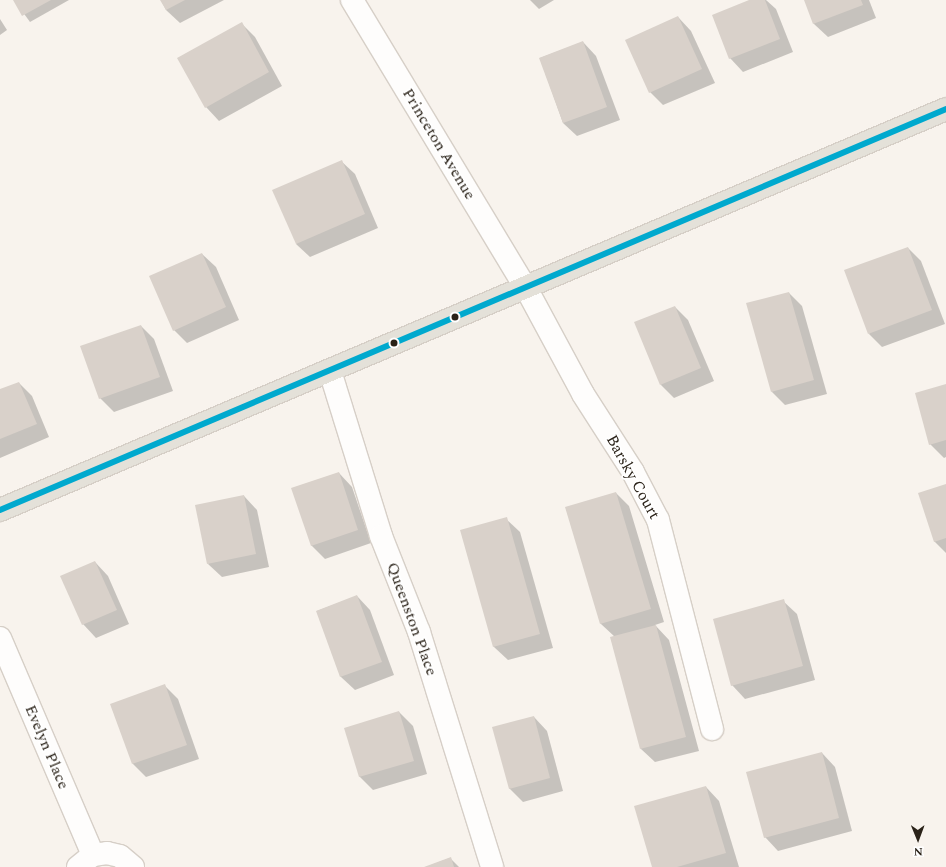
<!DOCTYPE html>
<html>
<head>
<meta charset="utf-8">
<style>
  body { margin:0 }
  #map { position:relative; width:946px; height:867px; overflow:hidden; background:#f8f3ed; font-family:Spectral,serif }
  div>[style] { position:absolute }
  .shadow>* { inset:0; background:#0003 }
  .building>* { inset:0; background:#d9d1ca }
  .roads { filter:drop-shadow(1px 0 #d6cfc7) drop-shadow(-1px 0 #d6cfc7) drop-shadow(0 1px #d6cfc7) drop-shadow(0 -1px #d6cfc7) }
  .minor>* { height:22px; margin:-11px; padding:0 11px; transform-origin:11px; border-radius:11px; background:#fefdfc }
  .major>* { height:22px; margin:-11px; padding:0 11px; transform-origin:11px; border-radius:11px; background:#e4e1d9 }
  .bus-1>* { height:6px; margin:-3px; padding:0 3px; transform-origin:3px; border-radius:3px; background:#00a9ce }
  .dots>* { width:11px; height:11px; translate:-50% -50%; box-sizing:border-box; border:2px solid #fff; border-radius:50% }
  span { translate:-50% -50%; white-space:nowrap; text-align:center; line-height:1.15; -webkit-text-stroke:3.5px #fff; paint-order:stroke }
  .street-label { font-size:16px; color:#2a2218 }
  .north { position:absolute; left:898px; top:819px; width:40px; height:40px; -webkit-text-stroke:3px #fff; paint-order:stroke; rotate:179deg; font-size:11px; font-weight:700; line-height:16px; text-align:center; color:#2a2218 }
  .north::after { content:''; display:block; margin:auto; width:14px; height:18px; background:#2a2218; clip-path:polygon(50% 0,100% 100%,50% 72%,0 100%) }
</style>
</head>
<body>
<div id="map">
  <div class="shadow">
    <i style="clip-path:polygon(14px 0,69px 0,30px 22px)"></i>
    <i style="clip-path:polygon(161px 0,224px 0,180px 23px,166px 10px)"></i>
    <i style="clip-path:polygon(530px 0,554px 0,539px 9px)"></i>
    <i style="clip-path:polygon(752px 0,766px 0,776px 9px,793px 52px,743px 72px,730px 58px)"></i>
    <i style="clip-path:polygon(805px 0,869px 0,876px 18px,828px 37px,814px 24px)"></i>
    <i style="clip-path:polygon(678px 17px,691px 31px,715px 83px,663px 105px,650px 92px)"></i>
    <i style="clip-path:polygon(0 19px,7px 30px,0 35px)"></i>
    <i style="clip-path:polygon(241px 23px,255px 37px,282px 86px,219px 121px,206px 107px)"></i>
    <i style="clip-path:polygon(583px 42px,596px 56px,620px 120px,577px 136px,563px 123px,540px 58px)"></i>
    <i style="clip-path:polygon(341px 161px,355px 174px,378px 228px,310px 257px,296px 244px)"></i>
    <i style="clip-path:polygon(908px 248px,921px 261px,945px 324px,882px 347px,869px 334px)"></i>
    <i style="clip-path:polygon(202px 254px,216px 267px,239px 320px,187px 343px,174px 330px)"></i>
    <i style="clip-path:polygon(789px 293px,802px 306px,827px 394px,785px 405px,772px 392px)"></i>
    <i style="clip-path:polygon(675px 307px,688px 320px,714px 381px,674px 398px,661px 385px)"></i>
    <i style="clip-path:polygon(141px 326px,154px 339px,173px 391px,114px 412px,100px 398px)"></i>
    <i style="clip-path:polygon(19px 383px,32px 396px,49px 437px,0 458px,0 391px)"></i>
    <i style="clip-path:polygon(946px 385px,946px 457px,944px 458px,930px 444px)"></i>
    <i style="clip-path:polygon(339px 473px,352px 487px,371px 543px,325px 559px,311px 545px)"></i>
    <i style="clip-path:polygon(946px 485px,946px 553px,934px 541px)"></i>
    <i style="clip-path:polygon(616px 493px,629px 506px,664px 622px,655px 625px,669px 640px,699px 751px,655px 762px,641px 749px,611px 638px,615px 637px,601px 624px,566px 508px)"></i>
    <i style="clip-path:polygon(244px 496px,257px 510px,269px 567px,222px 577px,208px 564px)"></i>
    <i style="clip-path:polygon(506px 519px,520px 532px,553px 648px,508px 660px,494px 647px,461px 531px)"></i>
    <i style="clip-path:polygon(95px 562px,108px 576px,129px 624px,96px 638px,83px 624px)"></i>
    <i style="clip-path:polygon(357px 596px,370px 610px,394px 675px,355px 690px,341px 677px,317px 611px)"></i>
    <i style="clip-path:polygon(783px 601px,797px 614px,815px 680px,745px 699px,732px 685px)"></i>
    <i style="clip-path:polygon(165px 686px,178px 699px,199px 759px,146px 777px,133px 764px,111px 705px)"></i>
    <i style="clip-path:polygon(399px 712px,413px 726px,427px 774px,373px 790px,359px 776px)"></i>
    <i style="clip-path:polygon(534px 717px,547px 731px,563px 791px,523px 802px,509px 788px)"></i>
    <i style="clip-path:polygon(822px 753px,835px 767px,852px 831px,778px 851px,765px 837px)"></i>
    <i style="clip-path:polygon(706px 787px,719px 801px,739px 867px,653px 867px)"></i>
    <i style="clip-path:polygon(450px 858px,459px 867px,426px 867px)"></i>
  </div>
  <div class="building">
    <i style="clip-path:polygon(13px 0,51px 0,22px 16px)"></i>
    <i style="clip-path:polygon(160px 0,185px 0,166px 10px)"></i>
    <i style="clip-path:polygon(749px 0,765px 0,780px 39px,729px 59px,712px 15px)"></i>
    <i style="clip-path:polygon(804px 0,861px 0,863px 5px,813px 24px)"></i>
    <i style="clip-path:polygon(678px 16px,702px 69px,649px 93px,625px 40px)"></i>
    <i style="clip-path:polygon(242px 22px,269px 72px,205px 108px,177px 58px)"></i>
    <i style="clip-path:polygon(583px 41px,607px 107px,563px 123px,539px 58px)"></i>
    <i style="clip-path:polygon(342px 160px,365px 214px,296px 244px,272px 190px)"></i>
    <i style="clip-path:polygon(908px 247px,932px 310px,868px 334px,844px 270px)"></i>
    <i style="clip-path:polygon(202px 253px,226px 307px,173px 331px,149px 276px)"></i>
    <i style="clip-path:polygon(789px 292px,814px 380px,771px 392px,746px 303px)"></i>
    <i style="clip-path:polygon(675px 306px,701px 368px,660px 385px,634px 322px)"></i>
    <i style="clip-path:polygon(141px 325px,160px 377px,99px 399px,80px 346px)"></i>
    <i style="clip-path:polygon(19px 382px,37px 424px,0 439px,0 389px)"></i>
    <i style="clip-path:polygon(946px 384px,946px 440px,929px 445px,915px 393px)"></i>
    <i style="clip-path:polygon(339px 472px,358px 530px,311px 546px,291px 488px)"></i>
    <i style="clip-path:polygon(946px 484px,946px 538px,934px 542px,918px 493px)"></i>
    <i style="clip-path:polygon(616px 492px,651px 609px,600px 624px,565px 507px)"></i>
    <i style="clip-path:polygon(244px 495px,256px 554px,207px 564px,195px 505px)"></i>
    <i style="clip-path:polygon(507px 517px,540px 634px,493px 647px,460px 530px)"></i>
    <i style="clip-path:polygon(95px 561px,117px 610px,82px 625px,60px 576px)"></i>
    <i style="clip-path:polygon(357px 595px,382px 662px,340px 677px,316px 611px)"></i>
    <i style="clip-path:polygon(784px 599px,803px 666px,731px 686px,713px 619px)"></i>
    <i style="clip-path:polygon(656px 625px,686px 737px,640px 749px,610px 637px)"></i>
    <i style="clip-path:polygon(165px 684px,187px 745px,132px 764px,110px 704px)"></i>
    <i style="clip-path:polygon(399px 711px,414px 761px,359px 777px,344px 728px)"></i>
    <i style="clip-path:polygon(534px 716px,550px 778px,509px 789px,492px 727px)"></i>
    <i style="clip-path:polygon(822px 752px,839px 818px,764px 838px,746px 772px)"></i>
    <i style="clip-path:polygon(706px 786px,726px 853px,677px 867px,652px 867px,634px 806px)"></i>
    <i style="clip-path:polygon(451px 857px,454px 867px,424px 867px)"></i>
  </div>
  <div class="roads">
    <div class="minor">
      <i style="left:352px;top:0;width:336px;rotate:58.9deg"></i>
      <i style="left:526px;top:288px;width:120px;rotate:61.7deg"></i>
      <i style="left:583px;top:394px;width:93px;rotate:57.3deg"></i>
      <i style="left:633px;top:472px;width:54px;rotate:62.5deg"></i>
      <i style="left:658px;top:520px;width:216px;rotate:75.5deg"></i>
      <i style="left:330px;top:371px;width:173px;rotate:72.8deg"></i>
      <i style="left:381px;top:536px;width:103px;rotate:68.4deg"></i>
      <i style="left:419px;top:632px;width:246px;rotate:72.7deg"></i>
      <i style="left:0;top:638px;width:236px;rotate:66.8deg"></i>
      <i style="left:78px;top:867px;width:19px;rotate:-39deg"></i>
      <i style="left:93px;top:855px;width:14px;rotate:-8deg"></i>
      <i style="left:107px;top:853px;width:13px;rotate:13deg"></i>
      <i style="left:120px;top:856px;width:17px;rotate:40deg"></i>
    </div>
    <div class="major">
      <i style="left:0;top:510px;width:1027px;rotate:-22.97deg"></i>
    </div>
  </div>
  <div class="bus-1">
    <i style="left:0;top:510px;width:1027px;rotate:-22.97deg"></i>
  </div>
  <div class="dots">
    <i style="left:455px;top:317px;background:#2a2218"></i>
    <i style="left:394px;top:343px;background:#2a2218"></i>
  </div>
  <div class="street-label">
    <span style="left:439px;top:144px;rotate:59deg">Princeton Avenue</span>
    <span style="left:633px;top:477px;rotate:61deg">Barsky Court</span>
    <span style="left:412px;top:619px;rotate:70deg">Queenston Place</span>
    <span style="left:47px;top:747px;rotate:67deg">Evelyn Place</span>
  </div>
  <div class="north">N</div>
</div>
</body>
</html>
